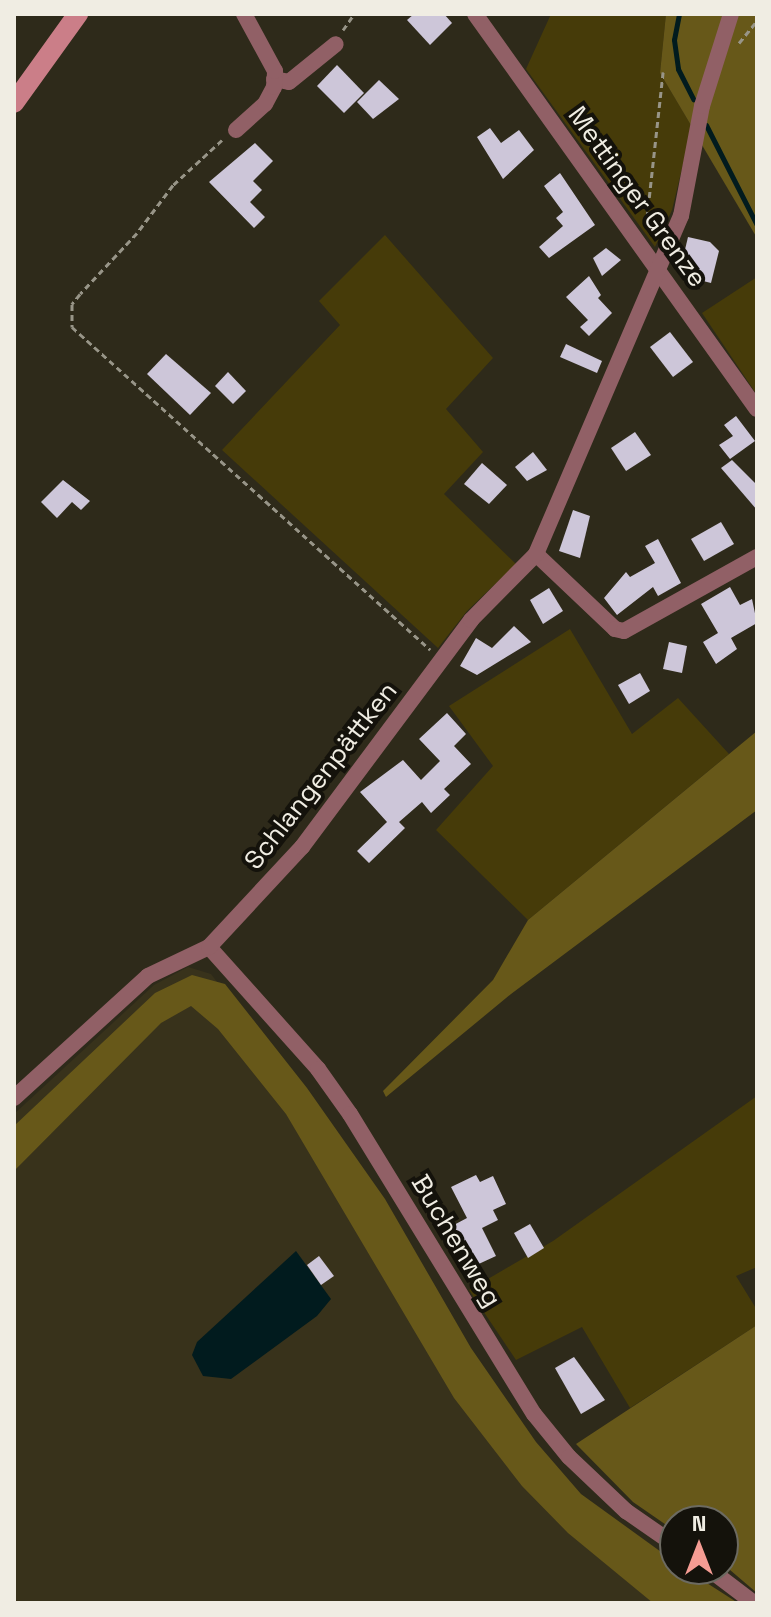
<!DOCTYPE html>
<html>
<head>
<meta charset="utf-8">
<style>
  body { margin:0 }
  #map { position:relative; width:771px; height:1617px; overflow:hidden; background:#2e2a1a; font-family:"Space Grotesk",sans-serif }
  div>[style] { position:absolute }
  .built>* { inset:0; background:#38321b }
  .green>* { inset:0; background:#463b09 }
  .forest>* { inset:0; background:#675819 }
  .water>* { inset:0; background:#011b1e }
  .stream>* { height:5px; margin:-2.5px; padding:0 2.5px; transform-origin:2.5px; border-radius:2.5px; background:#011b1e }
  .building>* { inset:0; background:#cdc6d9 }
  .path>* { height:3px; margin-top:-1.5px; transform-origin:0; background:repeating-linear-gradient(90deg,#989588 0 6px,transparent 0 10px) }
  .street>* { height:16px; margin:-8px; padding:0 8px; transform-origin:8px; border-radius:8px; background:#916066 }
  .secondary>* { height:20px; margin:-10px; padding:0 10px; transform-origin:10px; border-radius:10px; background:#cb7e88 }
  span { translate:-50% -50%; white-space:nowrap; text-align:center; line-height:1.15; -webkit-text-stroke:8px #14120b; paint-order:stroke }
  .street-label { font-size:26px; color:#f0ede3 }
  .frame { position:absolute; inset:0; border:16px solid #f0ede3; pointer-events:none }
  .north { position:absolute; left:659px; top:1505px; width:80px; height:80px; box-sizing:border-box; background:#14120b; border:2px solid #6c6a61; border-radius:50%; rotate:0deg; font-size:22px; font-weight:700; line-height:32px; text-align:center; color:#f0ede3 }
  .north::after { content:''; display:block; margin:auto; width:28px; height:36px; background:#f59c93; clip-path:polygon(50% 0,100% 100%,50% 72%,0 100%) }
</style>
</head>
<body>
<div id="map">
  <div class="built">
    <i style="clip-path:polygon(188px 967px,211px 974px,296px 1087px,502px 1422px,689px 1603px,14px 1603px,14px 1114px,154px 985px)"></i>
  </div>
  <div class="green">
    <i style="clip-path:polygon(551px 14px,666px 14px,660px 73px,692px 127px,672px 210px,655px 247px,526px 69px)"></i>
    <i style="clip-path:polygon(385px 235px,493px 358px,446px 409px,483px 452px,444px 494px,516px 564px,467px 611px,438px 648px,222px 450px,340px 325px,319px 301px)"></i>
    <i style="clip-path:polygon(757px 277px,757px 395px,702px 313px)"></i>
    <i style="clip-path:polygon(570px 629px,632px 734px,678px 698px,729px 754px,528px 920px,436px 830px,493px 766px,449px 706px)"></i>
    <i style="clip-path:polygon(757px 1096px,757px 1267px,736px 1276px,757px 1310px,757px 1325px,630px 1408px,582px 1327px,516px 1360px,469px 1290px,553px 1241px)"></i>
  </div>
  <div class="forest">
    <i style="clip-path:polygon(666px 14px,727px 14px,692px 127px,660px 73px)"></i>
    <i style="clip-path:polygon(737px 14px,757px 14px,757px 238px,699px 140px)"></i>
    <i style="clip-path:polygon(757px 731px,757px 810px,511px 994px,386px 1097px,383px 1091px,493px 980px,528px 920px)"></i>
    <i style="clip-path:polygon(192px 975px,225px 984px,307px 1088px,385px 1199px,471px 1348px,536px 1442px,581px 1494px,675px 1562px,675px 1569px,685px 1569px,738px 1603px,653px 1603px,568px 1533px,522px 1486px,454px 1398px,286px 1114px,218px 1029px,191px 1006px,161px 1023px,14px 1171px,14px 1126px,155px 993px)"></i>
    <i style="clip-path:polygon(757px 1325px,757px 1593px,723px 1564px,723px 1521px,675px 1521px,675px 1531px,633px 1502px,576px 1444px)"></i>
  </div>
  <div class="water">
    <i style="clip-path:polygon(296px 1251px,331px 1299px,317px 1316px,231px 1379px,203px 1376px,192px 1355px,197px 1342px)"></i>
  </div>
  <div class="stream">
    <i style="left:679px;top:14px;width:26px;rotate:101deg"></i>
    <i style="left:674px;top:40px;width:29px;rotate:82deg"></i>
    <i style="left:678px;top:69px;width:34px;rotate:63deg"></i>
    <i style="left:706px;top:125px;width:112px;rotate:63deg"></i>
  </div>
  <div class="building">
    <i style="clip-path:polygon(414px 14px,444px 14px,452px 23px,430px 45px,407px 20px)"></i>
    <i style="clip-path:polygon(337px 65px,364px 93px,344px 113px,317px 86px)"></i>
    <i style="clip-path:polygon(379px 80px,399px 99px,373px 119px,357px 102px)"></i>
    <i style="clip-path:polygon(490px 128px,501px 143px,519px 130px,534px 150px,503px 179px,477px 137px)"></i>
    <i style="clip-path:polygon(255px 143px,273px 161px,253px 181px,262px 190px,250px 202px,265px 217px,254px 228px,209px 182px)"></i>
    <i style="clip-path:polygon(560px 173px,595px 225px,549px 258px,539px 247px,563px 226px,556px 218px,563px 212px,544px 186px)"></i>
    <i style="clip-path:polygon(688px 237px,710px 242px,719px 251px,711px 283px,679px 275px)"></i>
    <i style="clip-path:polygon(606px 248px,621px 260px,602px 276px,593px 258px)"></i>
    <i style="clip-path:polygon(589px 276px,601px 295px,598px 298px,612px 313px,589px 336px,580px 327px,588px 320px,566px 297px)"></i>
    <i style="clip-path:polygon(670px 332px,693px 362px,673px 377px,650px 347px)"></i>
    <i style="clip-path:polygon(566px 344px,602px 361px,597px 373px,560px 357px)"></i>
    <i style="clip-path:polygon(166px 354px,211px 393px,190px 415px,147px 374px)"></i>
    <i style="clip-path:polygon(228px 372px,246px 391px,233px 404px,215px 386px)"></i>
    <i style="clip-path:polygon(736px 416px,755px 441px,730px 459px,719px 445px,733px 436px,724px 425px)"></i>
    <i style="clip-path:polygon(635px 432px,651px 455px,626px 471px,611px 448px)"></i>
    <i style="clip-path:polygon(533px 452px,547px 470px,527px 481px,515px 467px)"></i>
    <i style="clip-path:polygon(732px 460px,757px 485px,757px 510px,721px 468px)"></i>
    <i style="clip-path:polygon(482px 463px,507px 485px,489px 504px,464px 484px)"></i>
    <i style="clip-path:polygon(63px 480px,90px 501px,81px 510px,72px 502px,57px 518px,41px 502px)"></i>
    <i style="clip-path:polygon(573px 510px,590px 516px,580px 558px,559px 551px)"></i>
    <i style="clip-path:polygon(721px 522px,734px 544px,704px 561px,691px 539px)"></i>
    <i style="clip-path:polygon(658px 539px,681px 583px,658px 596px,653px 587px,617px 615px,604px 598px,626px 572px,630px 577px,655px 563px,645px 546px)"></i>
    <i style="clip-path:polygon(730px 587px,740px 605px,752px 599px,757px 623px,731px 638px,737px 649px,716px 664px,703px 642px,718px 633px,701px 604px)"></i>
    <i style="clip-path:polygon(549px 588px,563px 611px,543px 624px,530px 600px)"></i>
    <i style="clip-path:polygon(514px 626px,531px 642px,477px 675px,460px 666px,476px 638px,492px 648px)"></i>
    <i style="clip-path:polygon(669px 642px,687px 646px,682px 673px,663px 669px)"></i>
    <i style="clip-path:polygon(640px 673px,650px 691px,629px 704px,618px 685px)"></i>
    <i style="clip-path:polygon(447px 713px,466px 734px,454px 746px,471px 764px,444px 789px,450px 795px,431px 813px,422px 802px,399px 822px,405px 828px,369px 863px,357px 851px,387px 822px,360px 792px,403px 760px,421px 780px,440px 761px,419px 739px)"></i>
    <i style="clip-path:polygon(476px 1175px,480px 1182px,493px 1176px,506px 1204px,493px 1210px,498px 1220px,482px 1228px,496px 1256px,470px 1268px,450px 1227px,467px 1218px,451px 1187px)"></i>
    <i style="clip-path:polygon(530px 1224px,544px 1248px,528px 1258px,514px 1233px)"></i>
    <i style="clip-path:polygon(319px 1256px,334px 1276px,321px 1285px,307px 1265px)"></i>
    <i style="clip-path:polygon(574px 1357px,605px 1400px,581px 1414px,555px 1368px)"></i>
  </div>
  <div class="path">
    <i style="left:343px;top:30px;width:19px;rotate:-55deg"></i>
    <i style="left:739px;top:43px;width:28px;rotate:-51deg"></i>
    <i style="left:222px;top:140px;width:67px;rotate:137.4deg"></i>
    <i style="left:173px;top:185px;width:60px;rotate:126.9deg"></i>
    <i style="left:137px;top:233px;width:83px;rotate:133.1deg"></i>
    <i style="left:80px;top:294px;width:13px;rotate:129deg"></i>
    <i style="left:72px;top:304px;width:23px;rotate:90deg"></i>
    <i style="left:72px;top:327px;width:482px;rotate:42deg"></i>
    <i style="left:646px;top:227px;width:156px;rotate:-83.7deg"></i>
  </div>
  <div class="street">
    <i style="left:475px;top:14px;width:485px;rotate:54.5deg"></i>
    <i style="left:274px;top:79px;width:15px;rotate:11deg"></i>
    <i style="left:289px;top:82px;width:60px;rotate:-39deg"></i>
    <i style="left:236px;top:130px;width:39px;rotate:-42deg"></i>
    <i style="left:265px;top:104px;width:19px;rotate:-62deg"></i>
    <i style="left:274px;top:87px;width:16px;rotate:-86deg"></i>
    <i style="left:275px;top:71px;width:65px;rotate:-118.5deg"></i>
    <i style="left:536px;top:554px;width:109px;rotate:43.5deg"></i>
    <i style="left:615px;top:629px;width:9px;rotate:13deg"></i>
    <i style="left:624px;top:631px;width:152px;rotate:-29.1deg"></i>
    <i style="left:209px;top:947px;width:164px;rotate:48.2deg"></i>
    <i style="left:318px;top:1069px;width:55px;rotate:54.6deg"></i>
    <i style="left:350px;top:1114px;width:352px;rotate:58.5deg"></i>
    <i style="left:534px;top:1414px;width:55px;rotate:50.9deg"></i>
    <i style="left:569px;top:1457px;width:79px;rotate:43.5deg"></i>
    <i style="left:626px;top:1511px;width:60px;rotate:34.8deg"></i>
    <i style="left:14px;top:1098px;width:181px;rotate:-42.3deg"></i>
    <i style="left:148px;top:976px;width:68px;rotate:-25.4deg"></i>
    <i style="left:209px;top:947px;width:137px;rotate:-47.1deg"></i>
    <i style="left:302px;top:847px;width:283px;rotate:-53.3deg"></i>
    <i style="left:471px;top:620px;width:93px;rotate:-45.4deg"></i>
    <i style="left:536px;top:554px;width:368px;rotate:-66.8deg"></i>
    <i style="left:681px;top:216px;width:112px;rotate:-79.2deg"></i>
    <i style="left:702px;top:106px;width:96px;rotate:-72.5deg"></i>
    <i style="left:709px;top:1569px;width:56px;rotate:37.1deg"></i>
  </div>
  <div class="secondary">
    <i style="left:14px;top:103px;width:110px;rotate:-54.3deg"></i>
  </div>
  <div class="street-label">
    <span style="left:637px;top:197px;rotate:54deg">Mettinger Grenze</span>
    <span style="left:321px;top:776px;rotate:-52deg">Schlangenpättken</span>
    <span style="left:456px;top:1241px;rotate:59deg">Buchenweg</span>
  </div>
  <div class="frame"></div>
  <div class="north">N</div>
</div>
</body>
</html>
